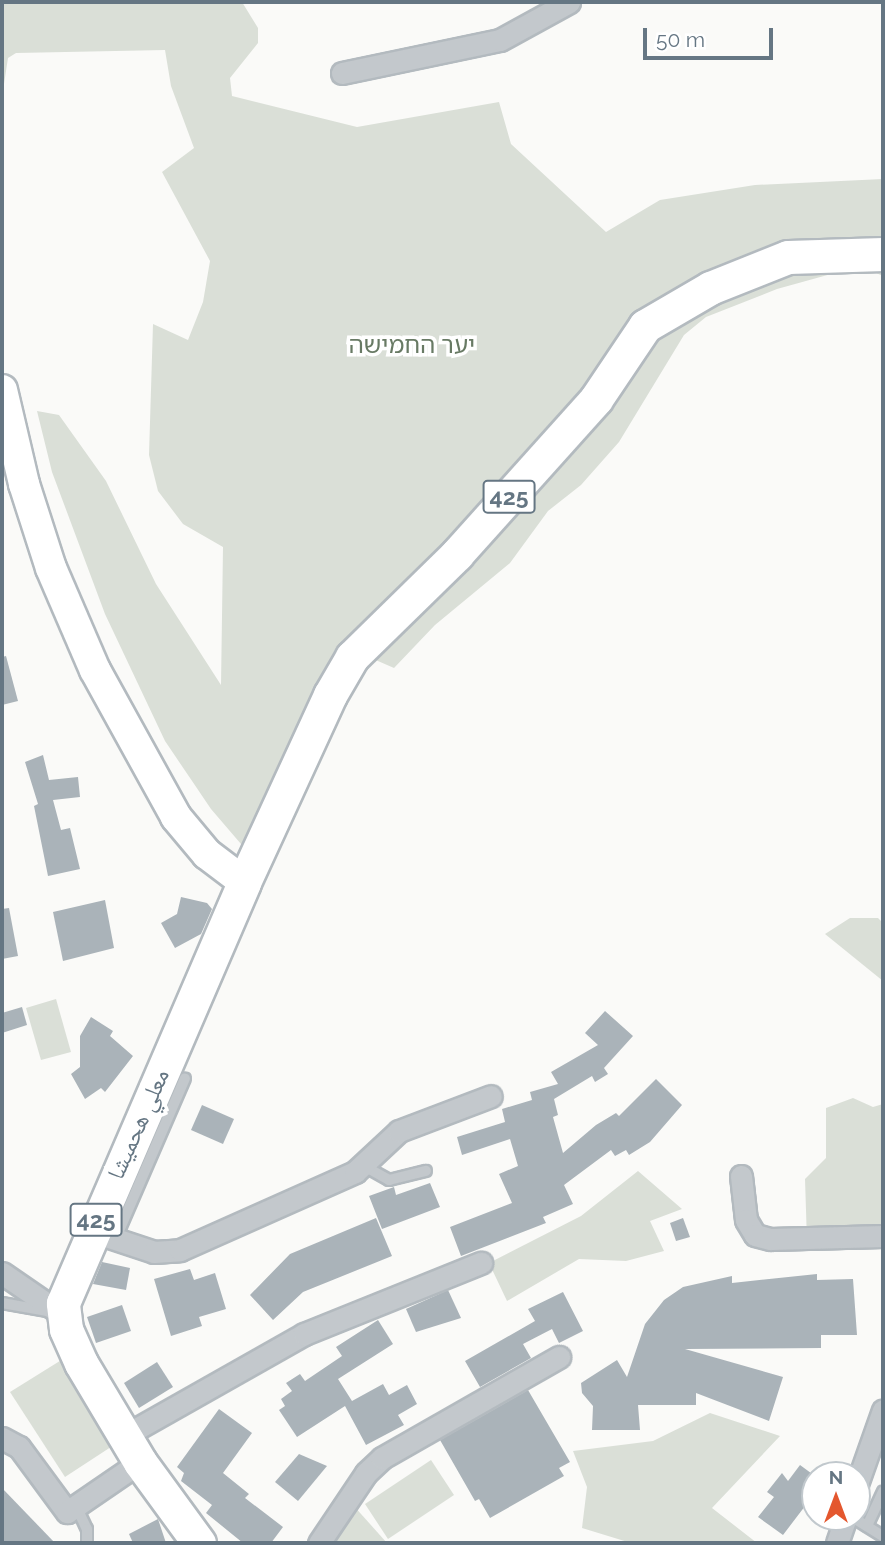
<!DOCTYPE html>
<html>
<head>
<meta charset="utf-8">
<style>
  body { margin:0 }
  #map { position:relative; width:885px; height:1545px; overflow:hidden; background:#fafaf8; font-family:Raleway,"Noto Naskh Arabic","Noto Sans Hebrew",sans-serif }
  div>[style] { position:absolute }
  .green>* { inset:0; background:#dadfd7 }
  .building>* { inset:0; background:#aab3b9 }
  .roads { filter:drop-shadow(2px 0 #b3babf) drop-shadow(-2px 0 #b3babf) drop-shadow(0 2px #b3babf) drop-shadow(0 -2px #b3babf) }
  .service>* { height:10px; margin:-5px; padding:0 5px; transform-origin:5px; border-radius:5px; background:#c3c8cc }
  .minor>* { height:21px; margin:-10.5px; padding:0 10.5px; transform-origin:10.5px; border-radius:10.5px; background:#c3c8cc }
  .secondary>* { height:30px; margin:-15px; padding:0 15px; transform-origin:15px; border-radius:15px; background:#fff }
  .primary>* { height:33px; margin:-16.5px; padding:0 16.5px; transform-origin:16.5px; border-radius:16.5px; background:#fff }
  span { translate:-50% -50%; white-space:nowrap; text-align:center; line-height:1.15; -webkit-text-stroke:7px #fff; paint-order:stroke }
  .shield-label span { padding:2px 5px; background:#fff; border:2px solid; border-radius:5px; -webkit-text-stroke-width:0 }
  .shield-label { font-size:23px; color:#657683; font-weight:700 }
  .park-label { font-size:24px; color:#687a64 }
  .street-label { font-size:24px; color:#657683 }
  .frame { position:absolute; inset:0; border:4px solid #657683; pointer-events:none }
  .north { position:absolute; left:801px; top:1461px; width:70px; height:70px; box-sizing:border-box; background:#fff; border:2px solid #c1c8cd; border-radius:50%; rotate:0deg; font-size:19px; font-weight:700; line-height:28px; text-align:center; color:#657683 }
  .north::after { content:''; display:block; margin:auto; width:24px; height:32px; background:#e4572e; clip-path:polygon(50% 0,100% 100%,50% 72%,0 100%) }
  .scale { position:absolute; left:643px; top:28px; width:130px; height:32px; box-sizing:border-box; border:4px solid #657683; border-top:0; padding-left:9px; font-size:21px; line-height:24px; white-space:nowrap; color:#657683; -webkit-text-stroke:5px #fff; paint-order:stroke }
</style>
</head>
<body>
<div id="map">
  <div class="green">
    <i style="clip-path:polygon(2px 2px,242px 2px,258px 28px,258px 43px,230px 78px,232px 96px,357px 127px,499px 102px,511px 144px,606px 232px,660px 200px,755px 185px,883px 179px,883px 276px,860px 266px,777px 289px,706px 317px,684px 335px,619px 442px,581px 485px,548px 511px,510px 563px,435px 625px,394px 668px,355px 651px,247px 851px,211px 809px,165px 741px,105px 614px,52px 472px,37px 411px,59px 415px,106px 481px,156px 584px,221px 685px,223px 547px,183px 524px,158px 491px,149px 455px,153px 324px,188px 340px,203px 302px,210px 261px,162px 172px,194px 148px,171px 86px,165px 50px,16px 53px,8px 58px,2px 97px)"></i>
    <i style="clip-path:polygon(850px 918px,878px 918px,883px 923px,883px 981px,825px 934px)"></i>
    <i style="clip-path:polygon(56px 999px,71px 1052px,41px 1060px,26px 1008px)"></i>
    <i style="clip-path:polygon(853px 1098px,873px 1107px,883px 1104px,883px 1236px,807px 1242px,805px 1179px,826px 1158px,826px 1108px)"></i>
    <i style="clip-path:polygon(638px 1171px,682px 1209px,650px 1221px,664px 1251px,626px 1261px,579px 1259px,507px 1301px,489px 1263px,581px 1216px)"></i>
    <i style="clip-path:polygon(63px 1359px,117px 1443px,65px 1477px,10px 1392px)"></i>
    <i style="clip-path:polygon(710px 1413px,780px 1436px,712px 1508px,757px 1543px,631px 1543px,582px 1528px,587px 1487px,573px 1451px,653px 1441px)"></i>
    <i style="clip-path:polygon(431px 1460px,454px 1495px,388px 1539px,365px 1504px)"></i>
    <i style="clip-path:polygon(353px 1505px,387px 1543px,331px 1543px)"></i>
  </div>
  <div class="building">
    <i style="clip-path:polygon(6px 656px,18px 701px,2px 705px,2px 657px)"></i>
    <i style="clip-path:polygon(43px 755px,49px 780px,78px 777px,80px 797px,53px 800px,61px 830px,70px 828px,80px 869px,48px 876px,34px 806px,38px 804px,25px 762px)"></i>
    <i style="clip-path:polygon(181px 897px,207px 903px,212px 909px,201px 934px,175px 948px,161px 923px,177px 914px)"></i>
    <i style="clip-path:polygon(105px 900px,114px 948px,63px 961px,53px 912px)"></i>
    <i style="clip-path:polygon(9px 908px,18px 956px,2px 959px,2px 909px)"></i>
    <i style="clip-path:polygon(22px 1007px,27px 1025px,2px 1033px,2px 1013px)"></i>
    <i style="clip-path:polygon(605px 1011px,633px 1036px,604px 1068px,608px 1074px,595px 1082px,592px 1076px,554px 1099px,558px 1115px,553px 1117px,563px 1153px,596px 1125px,616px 1113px,619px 1116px,656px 1079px,682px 1105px,650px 1142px,629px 1155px,626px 1150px,615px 1156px,611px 1150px,564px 1185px,573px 1204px,543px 1217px,546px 1223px,461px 1256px,450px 1227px,512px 1203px,499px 1174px,518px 1166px,510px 1139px,462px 1155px,457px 1137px,505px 1122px,502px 1109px,532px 1100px,530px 1092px,558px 1084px,551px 1072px,598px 1045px,585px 1033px)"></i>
    <i style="clip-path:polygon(91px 1017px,113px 1031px,110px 1036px,133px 1056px,105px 1092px,101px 1088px,85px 1099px,71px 1074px,80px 1067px,80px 1036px)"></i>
    <i style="clip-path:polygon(202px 1105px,234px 1119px,223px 1144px,191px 1130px)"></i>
    <i style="clip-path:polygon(430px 1183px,440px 1207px,382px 1229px,369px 1196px,394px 1187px,396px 1195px)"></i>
    <i style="clip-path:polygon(376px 1218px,392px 1256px,303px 1292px,273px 1320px,250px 1295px,290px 1254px)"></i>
    <i style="clip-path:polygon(683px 1218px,690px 1237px,676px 1241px,670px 1223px)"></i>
    <i style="clip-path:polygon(102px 1262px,130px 1268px,126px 1290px,93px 1284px)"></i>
    <i style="clip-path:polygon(190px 1269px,194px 1280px,215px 1273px,226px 1309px,199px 1317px,202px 1326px,171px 1336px,154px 1279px)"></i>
    <i style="clip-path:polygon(817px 1274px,817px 1280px,853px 1279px,857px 1335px,821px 1335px,821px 1348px,685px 1349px,783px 1377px,769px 1421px,696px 1393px,696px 1405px,638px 1405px,640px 1430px,592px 1430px,593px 1406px,582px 1393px,581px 1383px,617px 1360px,627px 1377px,645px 1324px,664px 1300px,683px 1287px,732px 1276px,732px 1283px)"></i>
    <i style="clip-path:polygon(448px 1290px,461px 1318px,416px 1332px,406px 1309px)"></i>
    <i style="clip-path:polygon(563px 1292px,583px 1331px,559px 1343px,552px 1329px,523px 1344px,531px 1358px,480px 1387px,465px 1361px,535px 1321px,528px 1309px)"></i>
    <i style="clip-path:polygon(122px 1305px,131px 1331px,96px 1343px,87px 1317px)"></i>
    <i style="clip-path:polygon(378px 1320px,393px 1344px,338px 1379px,352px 1401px,383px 1384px,389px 1395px,407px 1385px,417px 1404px,398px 1415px,404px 1425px,366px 1445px,345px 1406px,297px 1437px,279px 1410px,285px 1406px,281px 1399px,292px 1391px,286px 1383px,300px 1374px,305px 1381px,342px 1356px,336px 1347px)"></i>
    <i style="clip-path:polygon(157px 1362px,173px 1387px,139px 1408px,124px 1383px)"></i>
    <i style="clip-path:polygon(528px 1390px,570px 1462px,559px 1468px,564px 1476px,490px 1518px,479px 1499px,475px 1501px,440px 1440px)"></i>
    <i style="clip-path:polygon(219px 1409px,252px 1433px,223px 1473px,249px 1494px,245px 1498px,283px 1527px,271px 1543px,243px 1543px,206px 1513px,212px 1505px,181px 1481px,184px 1473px,177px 1467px)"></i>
    <i style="clip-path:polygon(299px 1454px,327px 1466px,298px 1501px,275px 1482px)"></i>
    <i style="clip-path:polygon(800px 1465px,815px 1476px,815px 1493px,783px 1535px,758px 1517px,774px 1497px,767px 1492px,782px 1473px,788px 1481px)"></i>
    <i style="clip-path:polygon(2px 1488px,55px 1543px,2px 1543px)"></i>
    <i style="clip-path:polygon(158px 1519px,166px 1543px,133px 1543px,129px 1534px)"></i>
  </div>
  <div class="roads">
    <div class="service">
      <i style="left:364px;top:1166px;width:29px;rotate:29deg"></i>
      <i style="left:389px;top:1180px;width:38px;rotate:-14deg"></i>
      <i style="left:115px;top:1240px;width:176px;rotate:-66.6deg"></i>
      <i style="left:2px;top:1303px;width:46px;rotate:10.1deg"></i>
      <i style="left:77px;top:1508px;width:23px;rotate:65deg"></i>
      <i style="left:87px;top:1529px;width:14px;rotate:90deg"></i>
      <i style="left:852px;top:1517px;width:36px;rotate:32deg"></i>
      <i style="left:867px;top:1526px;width:38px;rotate:-65deg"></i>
    </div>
    <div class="minor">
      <i style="left:342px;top:73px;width:161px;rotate:-11.8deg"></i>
      <i style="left:500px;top:40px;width:79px;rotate:-28.8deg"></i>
      <i style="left:741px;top:1176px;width:44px;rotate:83.5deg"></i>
      <i style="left:746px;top:1220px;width:17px;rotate:59deg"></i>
      <i style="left:755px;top:1235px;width:16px;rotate:15deg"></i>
      <i style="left:770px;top:1239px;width:113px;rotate:-1.5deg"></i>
      <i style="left:91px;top:1231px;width:66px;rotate:18.4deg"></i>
      <i style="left:154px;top:1252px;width:26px;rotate:-4deg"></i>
      <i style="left:180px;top:1250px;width:192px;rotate:-24deg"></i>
      <i style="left:355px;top:1172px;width:60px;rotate:-43deg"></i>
      <i style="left:399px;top:1131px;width:98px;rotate:-20.8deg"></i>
      <i style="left:2px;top:1273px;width:74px;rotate:34.5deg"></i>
      <i style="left:124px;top:1436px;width:207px;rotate:-29.5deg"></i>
      <i style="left:304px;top:1334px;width:191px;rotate:-21.9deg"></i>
      <i style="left:2px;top:1438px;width:19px;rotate:28deg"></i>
      <i style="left:19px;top:1447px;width:81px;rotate:53.6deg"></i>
      <i style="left:67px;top:1512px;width:88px;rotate:-34.4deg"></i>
      <i style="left:857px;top:1484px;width:78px;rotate:-70.6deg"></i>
      <i style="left:319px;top:1543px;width:84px;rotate:-56.1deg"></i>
      <i style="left:366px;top:1473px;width:22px;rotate:-43deg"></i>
      <i style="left:382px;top:1458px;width:204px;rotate:-29.7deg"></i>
      <i style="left:837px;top:1543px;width:28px;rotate:-71deg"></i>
    </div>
    <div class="secondary">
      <i style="left:2px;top:390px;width:97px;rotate:76.8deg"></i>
      <i style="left:24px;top:484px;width:88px;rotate:72.2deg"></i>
      <i style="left:51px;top:568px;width:111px;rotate:66.7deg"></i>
      <i style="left:95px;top:670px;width:168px;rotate:61.1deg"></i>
      <i style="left:176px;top:817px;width:48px;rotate:50deg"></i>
      <i style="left:207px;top:854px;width:46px;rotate:37.1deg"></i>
    </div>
    <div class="primary">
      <i style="left:199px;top:1543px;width:100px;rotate:-126.1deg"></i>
      <i style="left:140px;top:1462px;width:115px;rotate:-120.8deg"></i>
      <i style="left:81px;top:1363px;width:37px;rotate:-114deg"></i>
      <i style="left:66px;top:1329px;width:26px;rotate:-97deg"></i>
      <i style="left:63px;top:1303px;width:458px;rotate:-66.7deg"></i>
      <i style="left:244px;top:882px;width:206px;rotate:-65.3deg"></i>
      <i style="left:330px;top:695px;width:44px;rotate:-59.9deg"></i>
      <i style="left:352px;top:657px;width:147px;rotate:-44.4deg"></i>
      <i style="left:457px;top:554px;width:208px;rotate:-48.1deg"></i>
      <i style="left:596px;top:399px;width:88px;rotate:-56.1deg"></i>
      <i style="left:645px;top:326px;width:75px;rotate:-30.3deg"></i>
      <i style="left:710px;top:288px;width:84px;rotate:-21.7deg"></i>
      <i style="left:788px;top:257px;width:95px;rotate:-1.8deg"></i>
    </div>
  </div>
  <div class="shield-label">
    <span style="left:509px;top:497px">425</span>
    <span style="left:96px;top:1220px">425</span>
  </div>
  <div class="park-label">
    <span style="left:412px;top:345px">יער החמישה</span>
  </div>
  <div class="street-label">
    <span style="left:138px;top:1124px;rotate:-66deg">معلي هحميشا</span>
  </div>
  <div class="frame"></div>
  <div class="north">N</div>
  <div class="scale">50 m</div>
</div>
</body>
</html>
